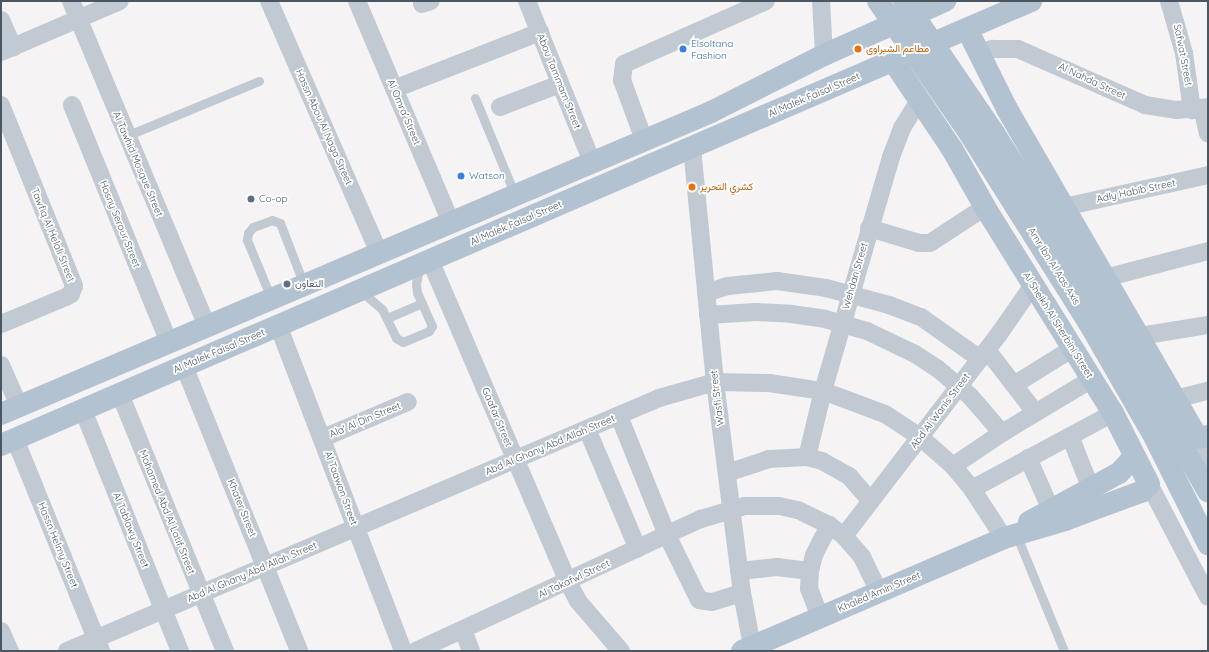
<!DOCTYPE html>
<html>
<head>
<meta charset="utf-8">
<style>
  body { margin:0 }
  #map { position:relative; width:1209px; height:652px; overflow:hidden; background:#f5f3f3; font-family:Quicksand,Vazirmatn,sans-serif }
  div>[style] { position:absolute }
  .lane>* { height:9px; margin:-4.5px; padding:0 4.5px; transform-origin:4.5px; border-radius:4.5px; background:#c1cad2 }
  .street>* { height:18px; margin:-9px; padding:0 9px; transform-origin:9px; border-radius:9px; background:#c1cad2 }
  .primary>* { height:22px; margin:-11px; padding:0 11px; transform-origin:11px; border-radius:11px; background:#b3c2d1 }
  .primary-bridge>* { height:22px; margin:-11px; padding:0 11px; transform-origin:11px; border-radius:11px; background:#b3c2d1 }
  .dots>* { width:11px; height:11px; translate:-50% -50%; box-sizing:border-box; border:2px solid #fff; border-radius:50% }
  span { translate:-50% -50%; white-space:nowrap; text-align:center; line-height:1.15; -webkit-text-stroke:3.5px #fff; paint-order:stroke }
  .shop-label { font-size:10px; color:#366cbe }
  .left { translate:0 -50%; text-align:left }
  .food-label { font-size:10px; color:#c56008 }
  .street-label { font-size:10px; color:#4a5661 }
  .service-label { font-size:10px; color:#4e5e75 }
  .frame { position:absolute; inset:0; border:2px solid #4a5661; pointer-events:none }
</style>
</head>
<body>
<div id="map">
  <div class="lane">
    <i style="left:475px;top:98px;width:105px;rotate:67.6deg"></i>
    <i style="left:126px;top:136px;width:144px;rotate:-22.5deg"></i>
    <i style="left:361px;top:291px;width:28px;rotate:41deg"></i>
    <i style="left:382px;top:309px;width:32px;rotate:64deg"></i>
    <i style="left:396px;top:338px;width:8px;rotate:30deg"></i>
    <i style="left:403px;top:342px;width:28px;rotate:-23deg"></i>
    <i style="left:429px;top:331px;width:6px;rotate:-59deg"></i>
    <i style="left:432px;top:326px;width:36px;rotate:-114deg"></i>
    <i style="left:417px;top:293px;width:10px;rotate:-96deg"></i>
    <i style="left:416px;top:283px;width:16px;rotate:-76deg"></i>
    <i style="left:271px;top:298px;width:63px;rotate:-112.5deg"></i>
    <i style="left:247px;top:240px;width:7px;rotate:-82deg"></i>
    <i style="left:248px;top:233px;width:8px;rotate:-50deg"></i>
    <i style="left:253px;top:227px;width:20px;rotate:-20deg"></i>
    <i style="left:272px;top:220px;width:9px;rotate:21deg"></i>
    <i style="left:280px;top:223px;width:66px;rotate:68.8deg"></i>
    <i style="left:387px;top:318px;width:38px;rotate:-23deg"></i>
    <i style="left:1016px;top:534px;width:126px;rotate:67.7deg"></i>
  </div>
  <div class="street">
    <i style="left:71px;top:1px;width:352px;rotate:67.3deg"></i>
    <i style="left:269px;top:1px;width:275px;rotate:66.4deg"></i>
    <i style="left:357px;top:1px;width:240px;rotate:67deg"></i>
    <i style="left:527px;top:1px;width:174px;rotate:68deg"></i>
    <i style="left:821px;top:1px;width:54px;rotate:86.8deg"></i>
    <i style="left:1169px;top:1px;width:54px;rotate:73.9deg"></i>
    <i style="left:1184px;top:53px;width:58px;rotate:82deg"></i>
    <i style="left:422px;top:4px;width:9px;rotate:-18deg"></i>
    <i style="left:1px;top:20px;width:30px;rotate:66deg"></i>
    <i style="left:1px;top:52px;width:129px;rotate:-23.2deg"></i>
    <i style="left:978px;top:53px;width:15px;rotate:-16deg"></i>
    <i style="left:992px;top:49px;width:26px"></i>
    <i style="left:1018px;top:49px;width:139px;rotate:23.8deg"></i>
    <i style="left:1145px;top:105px;width:31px;rotate:9deg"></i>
    <i style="left:1176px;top:110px;width:32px;rotate:-5deg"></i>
    <i style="left:394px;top:89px;width:157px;rotate:-21.3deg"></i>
    <i style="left:1px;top:105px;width:195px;rotate:68deg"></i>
    <i style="left:74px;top:286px;width:9px;rotate:111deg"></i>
    <i style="left:71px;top:294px;width:6px;rotate:149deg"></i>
    <i style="left:66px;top:297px;width:70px;rotate:157.4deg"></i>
    <i style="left:72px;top:105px;width:257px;rotate:67.8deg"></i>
    <i style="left:500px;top:107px;width:64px;rotate:-21deg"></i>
    <i style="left:1202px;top:108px;width:26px;rotate:77deg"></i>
    <i style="left:644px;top:140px;width:64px;rotate:-110.1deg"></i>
    <i style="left:622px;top:80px;width:16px;rotate:-83deg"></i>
    <i style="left:624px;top:64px;width:155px;rotate:-23.9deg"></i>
    <i style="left:692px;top:148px;width:235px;rotate:84.4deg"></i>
    <i style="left:715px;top:382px;width:213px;rotate:82.7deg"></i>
    <i style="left:742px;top:593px;width:59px;rotate:79.3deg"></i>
    <i style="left:1064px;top:207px;width:148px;rotate:-12.5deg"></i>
    <i style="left:869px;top:228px;width:52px;rotate:16.7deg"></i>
    <i style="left:919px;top:243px;width:11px"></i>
    <i style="left:930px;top:243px;width:66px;rotate:-33.2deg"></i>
    <i style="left:430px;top:260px;width:350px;rotate:66.8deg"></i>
    <i style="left:568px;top:582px;width:21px;rotate:62deg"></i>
    <i style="left:578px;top:601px;width:66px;rotate:49.3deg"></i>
    <i style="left:1105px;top:278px;width:106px;rotate:-14.7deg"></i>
    <i style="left:706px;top:293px;width:23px;rotate:-18deg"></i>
    <i style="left:728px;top:286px;width:49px;rotate:-5.8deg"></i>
    <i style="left:777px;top:281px;width:49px;rotate:8.1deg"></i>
    <i style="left:826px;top:288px;width:65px;rotate:15.1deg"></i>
    <i style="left:889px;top:305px;width:34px;rotate:21deg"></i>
    <i style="left:921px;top:317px;width:72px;rotate:35.4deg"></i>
    <i style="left:708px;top:315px;width:48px;rotate:-3.6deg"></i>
    <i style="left:756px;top:312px;width:35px;rotate:3deg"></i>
    <i style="left:791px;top:314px;width:34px;rotate:8deg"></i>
    <i style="left:825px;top:319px;width:44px;rotate:15.9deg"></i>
    <i style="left:867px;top:331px;width:53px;rotate:25.6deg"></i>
    <i style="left:915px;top:354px;width:27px;rotate:33deg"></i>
    <i style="left:938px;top:369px;width:42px;rotate:40.2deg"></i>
    <i style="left:970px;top:396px;width:49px;rotate:49.1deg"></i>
    <i style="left:278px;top:325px;width:349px;rotate:69deg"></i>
    <i style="left:1140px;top:336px;width:69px;rotate:-9.2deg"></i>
    <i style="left:987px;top:350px;width:78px;rotate:52.3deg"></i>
    <i style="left:1px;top:365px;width:45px;rotate:66.3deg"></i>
    <i style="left:184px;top:366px;width:307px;rotate:68deg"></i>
    <i style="left:1014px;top:385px;width:70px;rotate:-32.1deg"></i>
    <i style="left:120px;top:394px;width:278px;rotate:67.8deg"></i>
    <i style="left:1175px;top:399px;width:34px;rotate:-14deg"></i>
    <i style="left:83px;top:410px;width:260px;rotate:68.1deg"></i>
    <i style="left:619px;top:416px;width:128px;rotate:68deg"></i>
    <i style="left:667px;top:535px;width:72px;rotate:63.8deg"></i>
    <i style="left:699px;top:600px;width:13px;rotate:9deg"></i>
    <i style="left:712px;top:602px;width:31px;rotate:-17deg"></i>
    <i style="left:587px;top:429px;width:130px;rotate:67deg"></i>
    <i style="left:1070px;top:436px;width:57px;rotate:68.4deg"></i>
    <i style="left:323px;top:438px;width:92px;rotate:-23deg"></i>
    <i style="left:1198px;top:438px;width:22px;rotate:63deg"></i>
    <i style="left:15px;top:439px;width:229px;rotate:67.9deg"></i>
    <i style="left:807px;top:457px;width:68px;rotate:-76.4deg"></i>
    <i style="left:823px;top:391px;width:244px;rotate:-73.8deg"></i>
    <i style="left:891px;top:157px;width:31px;rotate:-69deg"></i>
    <i style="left:902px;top:128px;width:32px;rotate:-58deg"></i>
    <i style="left:1028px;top:458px;width:57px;rotate:66.1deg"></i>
    <i style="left:953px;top:466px;width:59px;rotate:-34deg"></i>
    <i style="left:1002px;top:433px;width:105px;rotate:-31deg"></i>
    <i style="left:727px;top:473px;width:44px;rotate:-18.4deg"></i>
    <i style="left:769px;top:459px;width:38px;rotate:-3deg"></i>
    <i style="left:807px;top:457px;width:16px;rotate:15deg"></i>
    <i style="left:822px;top:461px;width:31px;rotate:29deg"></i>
    <i style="left:849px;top:476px;width:33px;rotate:49deg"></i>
    <i style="left:1149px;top:484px;width:127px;rotate:62.4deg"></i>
    <i style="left:972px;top:489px;width:160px;rotate:-28.3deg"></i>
    <i style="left:844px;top:536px;width:255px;rotate:-52.5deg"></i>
    <i style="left:999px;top:334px;width:60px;rotate:-55.2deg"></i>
    <i style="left:739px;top:571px;width:38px;rotate:-6deg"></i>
    <i style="left:777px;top:567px;width:33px;rotate:7deg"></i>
    <i style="left:820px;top:617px;width:30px;rotate:-111deg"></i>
    <i style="left:809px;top:589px;width:18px;rotate:-87deg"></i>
    <i style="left:810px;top:571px;width:16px;rotate:-76deg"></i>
    <i style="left:814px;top:555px;width:34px;rotate:-63deg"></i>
    <i style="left:463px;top:630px;width:22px;rotate:69deg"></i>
    <i style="left:1px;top:631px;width:22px;rotate:66deg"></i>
    <i style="left:67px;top:651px;width:644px;rotate:-23.14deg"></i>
    <i style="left:659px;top:398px;width:58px;rotate:-15.9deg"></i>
    <i style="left:715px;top:382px;width:54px;rotate:1.1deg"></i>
    <i style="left:769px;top:383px;width:55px;rotate:8.4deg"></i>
    <i style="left:823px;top:391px;width:66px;rotate:20.4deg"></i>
    <i style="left:885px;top:414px;width:42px;rotate:33.3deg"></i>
    <i style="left:920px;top:437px;width:44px;rotate:41.3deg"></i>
    <i style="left:953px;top:466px;width:30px;rotate:50deg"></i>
    <i style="left:972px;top:489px;width:59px;rotate:56.9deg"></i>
    <i style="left:416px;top:651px;width:314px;rotate:-24.9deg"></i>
    <i style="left:701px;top:519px;width:46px;rotate:-16.5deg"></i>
    <i style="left:745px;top:506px;width:34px"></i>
    <i style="left:779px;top:506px;width:19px;rotate:12deg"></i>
    <i style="left:798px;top:510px;width:34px;rotate:26deg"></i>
    <i style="left:829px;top:525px;width:19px;rotate:36deg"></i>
    <i style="left:844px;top:536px;width:28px;rotate:49deg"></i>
    <i style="left:862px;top:557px;width:39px;rotate:64deg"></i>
  </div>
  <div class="primary">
    <i style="left:967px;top:29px;width:89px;rotate:63.4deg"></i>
    <i style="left:1007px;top:109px;width:380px;rotate:59.9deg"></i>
    <i style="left:1198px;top:438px;width:10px;rotate:-11deg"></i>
    <i style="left:1px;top:414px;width:772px;rotate:-23.04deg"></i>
    <i style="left:711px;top:112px;width:127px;rotate:-26.8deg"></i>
    <i style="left:824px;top:55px;width:133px;rotate:-24.1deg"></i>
    <i style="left:1px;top:445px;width:1122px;rotate:-23.32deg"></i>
    <i style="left:1029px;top:522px;width:102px;rotate:-28.6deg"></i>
    <i style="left:1119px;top:473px;width:23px;rotate:-47deg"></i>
    <i style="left:742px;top:651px;width:285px;rotate:-23.3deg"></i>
    <i style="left:1004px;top:538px;width:64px;rotate:-16.4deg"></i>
    <i style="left:1065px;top:520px;width:83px;rotate:-20.4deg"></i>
    <i style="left:1143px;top:491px;width:9px;rotate:-49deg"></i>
    <i style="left:1149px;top:484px;width:80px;rotate:-116.9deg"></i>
    <i style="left:1113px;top:413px;width:243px;rotate:-121.9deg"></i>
    <i style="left:985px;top:207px;width:67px;rotate:-119.6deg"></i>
    <i style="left:952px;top:149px;width:106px;rotate:-123.8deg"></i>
  </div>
  <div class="primary-bridge">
    <i style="left:878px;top:1px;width:158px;rotate:55.3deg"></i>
    <i style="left:968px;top:131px;width:227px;rotate:57.8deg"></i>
    <i style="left:1089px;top:323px;width:133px;rotate:60.1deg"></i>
    <i style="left:1155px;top:438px;width:119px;rotate:63.4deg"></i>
    <i style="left:904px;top:1px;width:160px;rotate:55.7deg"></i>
    <i style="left:994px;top:133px;width:191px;rotate:57.8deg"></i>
    <i style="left:1096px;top:295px;width:226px;rotate:60.3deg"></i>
  </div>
  <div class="dots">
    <i style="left:683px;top:49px;background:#3f7fe0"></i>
    <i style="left:858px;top:49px;background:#e8710a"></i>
    <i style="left:461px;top:176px;background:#3f7fe0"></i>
    <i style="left:692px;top:187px;background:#e8710a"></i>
    <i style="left:251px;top:199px;background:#5c6f8a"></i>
    <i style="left:287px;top:284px;background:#5c6f8a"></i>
  </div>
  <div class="shop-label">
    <span class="left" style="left:691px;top:49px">Elsoltana<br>Fashion</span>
    <span class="left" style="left:469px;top:176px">Watson</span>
  </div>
  <div class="food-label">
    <span class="left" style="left:866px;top:49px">مطاعم الشبراوى</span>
    <span class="left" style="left:700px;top:187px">كشري التحرير</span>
  </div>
  <div class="street-label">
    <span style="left:1183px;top:55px;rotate:79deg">Safwat Street</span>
    <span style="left:559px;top:81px;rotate:68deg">Abou Tammam Street</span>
    <span style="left:1092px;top:81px;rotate:25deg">Al Nahda Street</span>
    <span style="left:814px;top:95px;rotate:-23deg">Al Malek Faisal Street</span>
    <span style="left:404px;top:112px;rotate:67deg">Al Omra' Street</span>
    <span style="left:324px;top:127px;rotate:66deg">Hassn Abou Al Naga Street</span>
    <span style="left:138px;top:164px;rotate:67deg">Al Tawhid Mosque Street</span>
    <span style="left:1136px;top:191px;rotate:-12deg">Adly Habib Street</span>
    <span style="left:516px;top:223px;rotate:-23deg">Al Malek Faisal Street</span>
    <span style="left:120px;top:224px;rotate:68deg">Hosny Serour Street</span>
    <span style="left:53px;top:235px;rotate:68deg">Tawfiq Al Helali Street</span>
    <span style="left:1054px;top:266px;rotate:58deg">Amr Ibn Al Aas Axis</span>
    <span style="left:855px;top:276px;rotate:-74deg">Wehdan Street</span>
    <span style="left:1058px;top:325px;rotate:58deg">Al Sheikh Al Sherbini Street</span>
    <span style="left:219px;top:351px;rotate:-23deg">Al Malek Faisal Street</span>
    <span style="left:717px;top:398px;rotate:-97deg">Wasfi Street</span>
    <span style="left:940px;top:411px;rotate:-53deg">Abd Al Wanis Street</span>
    <span style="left:497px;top:417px;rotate:67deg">Gaafar Street</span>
    <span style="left:365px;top:420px;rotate:-23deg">Ala' Al Din Street</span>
    <span style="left:550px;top:445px;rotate:-23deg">Abd Al Ghany Abd Allah Street</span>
    <span style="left:341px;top:488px;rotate:70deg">Al Taawon Street</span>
    <span style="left:242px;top:508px;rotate:68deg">Khater Street</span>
    <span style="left:167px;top:512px;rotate:68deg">Mohamed Abd Al Latif Street</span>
    <span style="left:131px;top:530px;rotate:68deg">Al Tablawy Street</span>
    <span style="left:58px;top:545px;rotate:68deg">Hassn Helmy Street</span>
    <span style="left:252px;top:572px;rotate:-23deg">Abd Al Ghany Abd Allah Street</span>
    <span style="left:574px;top:579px;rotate:-25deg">Al Takafwl Street</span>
    <span style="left:879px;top:592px;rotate:-23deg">Khaled Amin Street</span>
  </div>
  <div class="service-label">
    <span class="left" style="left:259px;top:199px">Co-op</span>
    <span class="left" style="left:295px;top:284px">التعاون</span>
  </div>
  <div class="frame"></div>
</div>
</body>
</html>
